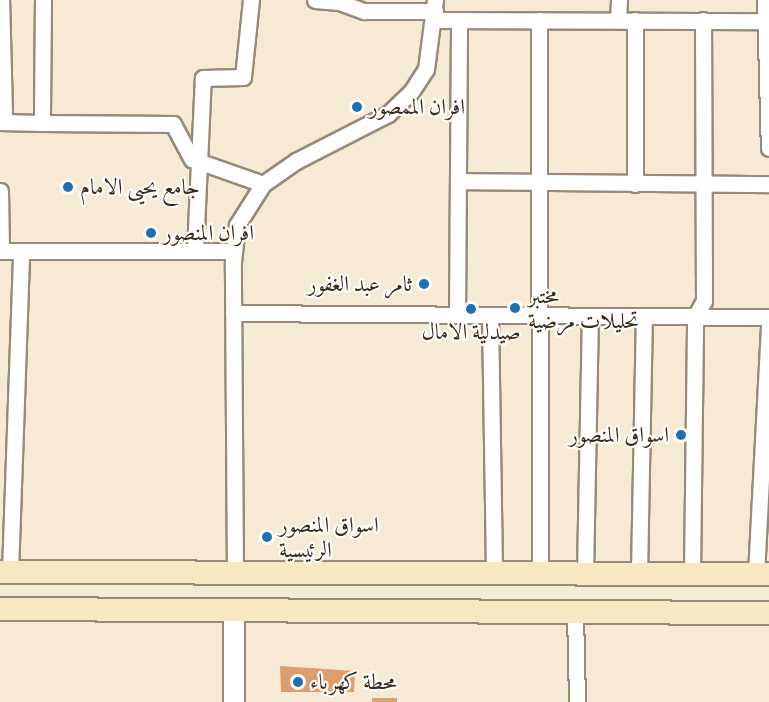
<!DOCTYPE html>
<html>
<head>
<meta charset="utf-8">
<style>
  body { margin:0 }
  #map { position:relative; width:769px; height:702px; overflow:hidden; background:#f6ead5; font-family:"IM FELL Great Primer",Amiri,serif }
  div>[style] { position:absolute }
  .building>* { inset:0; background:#dd9e6d }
  .roads { filter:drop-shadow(2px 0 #988a7a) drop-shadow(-2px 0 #988a7a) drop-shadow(0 2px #988a7a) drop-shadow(0 -2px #988a7a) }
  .minor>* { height:15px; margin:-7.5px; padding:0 7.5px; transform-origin:7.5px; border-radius:7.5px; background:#fff }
  .tertiary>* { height:20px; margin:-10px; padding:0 10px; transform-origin:10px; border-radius:10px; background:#fff }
  .secondary>* { height:22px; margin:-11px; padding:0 11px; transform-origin:11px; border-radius:11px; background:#f8e7c3 }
  .dots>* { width:16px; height:16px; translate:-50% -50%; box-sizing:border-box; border:3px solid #fdfcf7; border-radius:50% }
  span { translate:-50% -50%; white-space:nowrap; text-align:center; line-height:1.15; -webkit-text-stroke:4.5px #fdfcf7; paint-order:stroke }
  .poi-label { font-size:22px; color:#3b2a1e }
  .left { translate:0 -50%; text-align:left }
  .right { translate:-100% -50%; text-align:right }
</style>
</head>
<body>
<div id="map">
  <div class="building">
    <i style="clip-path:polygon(280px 666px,355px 671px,354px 692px,281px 692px)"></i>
    <i style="clip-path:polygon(372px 698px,397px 698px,397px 702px,372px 702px)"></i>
  </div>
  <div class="roads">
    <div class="minor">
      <i style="left:43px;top:0;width:123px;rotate:90.5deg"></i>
      <i style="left:42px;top:123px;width:131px;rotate:0.4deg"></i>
      <i style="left:173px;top:124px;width:40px;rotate:62deg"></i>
      <i style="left:192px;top:159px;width:75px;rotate:19.4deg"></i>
      <i style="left:315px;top:0;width:24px;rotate:5deg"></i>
      <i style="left:339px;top:2px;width:27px;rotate:20deg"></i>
      <i style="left:364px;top:11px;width:71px"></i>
      <i style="left:765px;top:0;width:148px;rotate:88.5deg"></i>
      <i style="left:435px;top:20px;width:334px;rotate:0.2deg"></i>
      <i style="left:539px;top:20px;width:553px;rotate:89.9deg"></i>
      <i style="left:618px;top:20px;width:20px;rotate:-87deg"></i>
      <i style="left:0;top:119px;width:8px;rotate:-60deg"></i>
      <i style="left:4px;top:112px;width:112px;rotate:-91.5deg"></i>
      <i style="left:0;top:122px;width:42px;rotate:1.4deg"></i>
      <i style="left:458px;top:181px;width:311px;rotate:0.6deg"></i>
      <i style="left:635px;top:184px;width:164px;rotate:-90deg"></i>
      <i style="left:0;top:191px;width:60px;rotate:89deg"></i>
      <i style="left:0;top:251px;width:234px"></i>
      <i style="left:195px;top:251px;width:173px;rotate:-87.4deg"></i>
      <i style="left:203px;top:78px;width:40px;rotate:-1.4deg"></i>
      <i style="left:243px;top:77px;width:77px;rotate:-84.1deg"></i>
      <i style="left:233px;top:313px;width:536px;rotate:0.43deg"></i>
      <i style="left:457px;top:315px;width:295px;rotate:-89.6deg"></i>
      <i style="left:490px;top:315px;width:258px;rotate:89.1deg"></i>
      <i style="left:10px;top:572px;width:321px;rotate:-88deg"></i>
      <i style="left:235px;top:572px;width:310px;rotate:-90.4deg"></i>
      <i style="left:233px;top:262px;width:37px;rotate:-84deg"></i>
      <i style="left:237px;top:225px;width:49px;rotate:-57.6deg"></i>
      <i style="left:263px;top:184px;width:40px;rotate:-34.9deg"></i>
      <i style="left:296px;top:161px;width:103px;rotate:-27.1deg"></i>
      <i style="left:388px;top:114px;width:32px;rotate:-44deg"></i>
      <i style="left:411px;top:92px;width:27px;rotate:-57deg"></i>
      <i style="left:426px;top:69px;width:70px;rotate:-82.6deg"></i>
      <i style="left:585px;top:573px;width:257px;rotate:-88.9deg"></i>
      <i style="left:639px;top:573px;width:256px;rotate:-88.9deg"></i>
      <i style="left:692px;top:573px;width:256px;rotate:-89.3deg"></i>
      <i style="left:695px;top:317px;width:18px;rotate:-61deg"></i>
      <i style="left:704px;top:301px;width:281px;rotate:-90.2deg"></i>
      <i style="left:756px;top:574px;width:251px;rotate:-87deg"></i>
      <i style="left:575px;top:612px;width:90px;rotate:88.7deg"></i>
    </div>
    <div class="tertiary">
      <i style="left:234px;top:702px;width:92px;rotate:-90deg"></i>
    </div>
    <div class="secondary">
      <i style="left:0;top:572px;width:769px;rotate:0.15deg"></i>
      <i style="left:0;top:609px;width:769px;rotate:0.3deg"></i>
    </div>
  </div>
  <div class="dots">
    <i style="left:357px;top:107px;background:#1f6fb2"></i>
    <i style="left:68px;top:187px;background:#1f6fb2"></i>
    <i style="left:151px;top:233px;background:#1f6fb2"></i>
    <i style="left:424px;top:284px;background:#1f6fb2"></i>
    <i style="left:515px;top:308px;background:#1f6fb2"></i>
    <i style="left:471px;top:309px;background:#1f6fb2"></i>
    <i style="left:681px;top:435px;background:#1f6fb2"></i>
    <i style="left:267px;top:537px;background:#1f6fb2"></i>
    <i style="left:298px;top:682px;background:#1f6fb2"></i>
  </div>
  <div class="poi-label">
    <span class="left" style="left:369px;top:107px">افران الممصور</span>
    <span class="left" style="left:80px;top:187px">جامع يحيى الامام</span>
    <span class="left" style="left:163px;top:233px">افران المنصور</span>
    <span class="right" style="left:412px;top:284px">ثامر عبد الغفور</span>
    <span class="left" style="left:528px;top:308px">مختبر<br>تحليلات مرضية</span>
    <span style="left:471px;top:332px">صيدلية الامال</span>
    <span class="right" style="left:669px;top:435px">اسواق المنصور</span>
    <span class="left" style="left:279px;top:537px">اسواق المنصور<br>الرئيسية</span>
    <span class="left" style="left:310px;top:682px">محطة كهرباء</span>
  </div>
</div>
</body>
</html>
